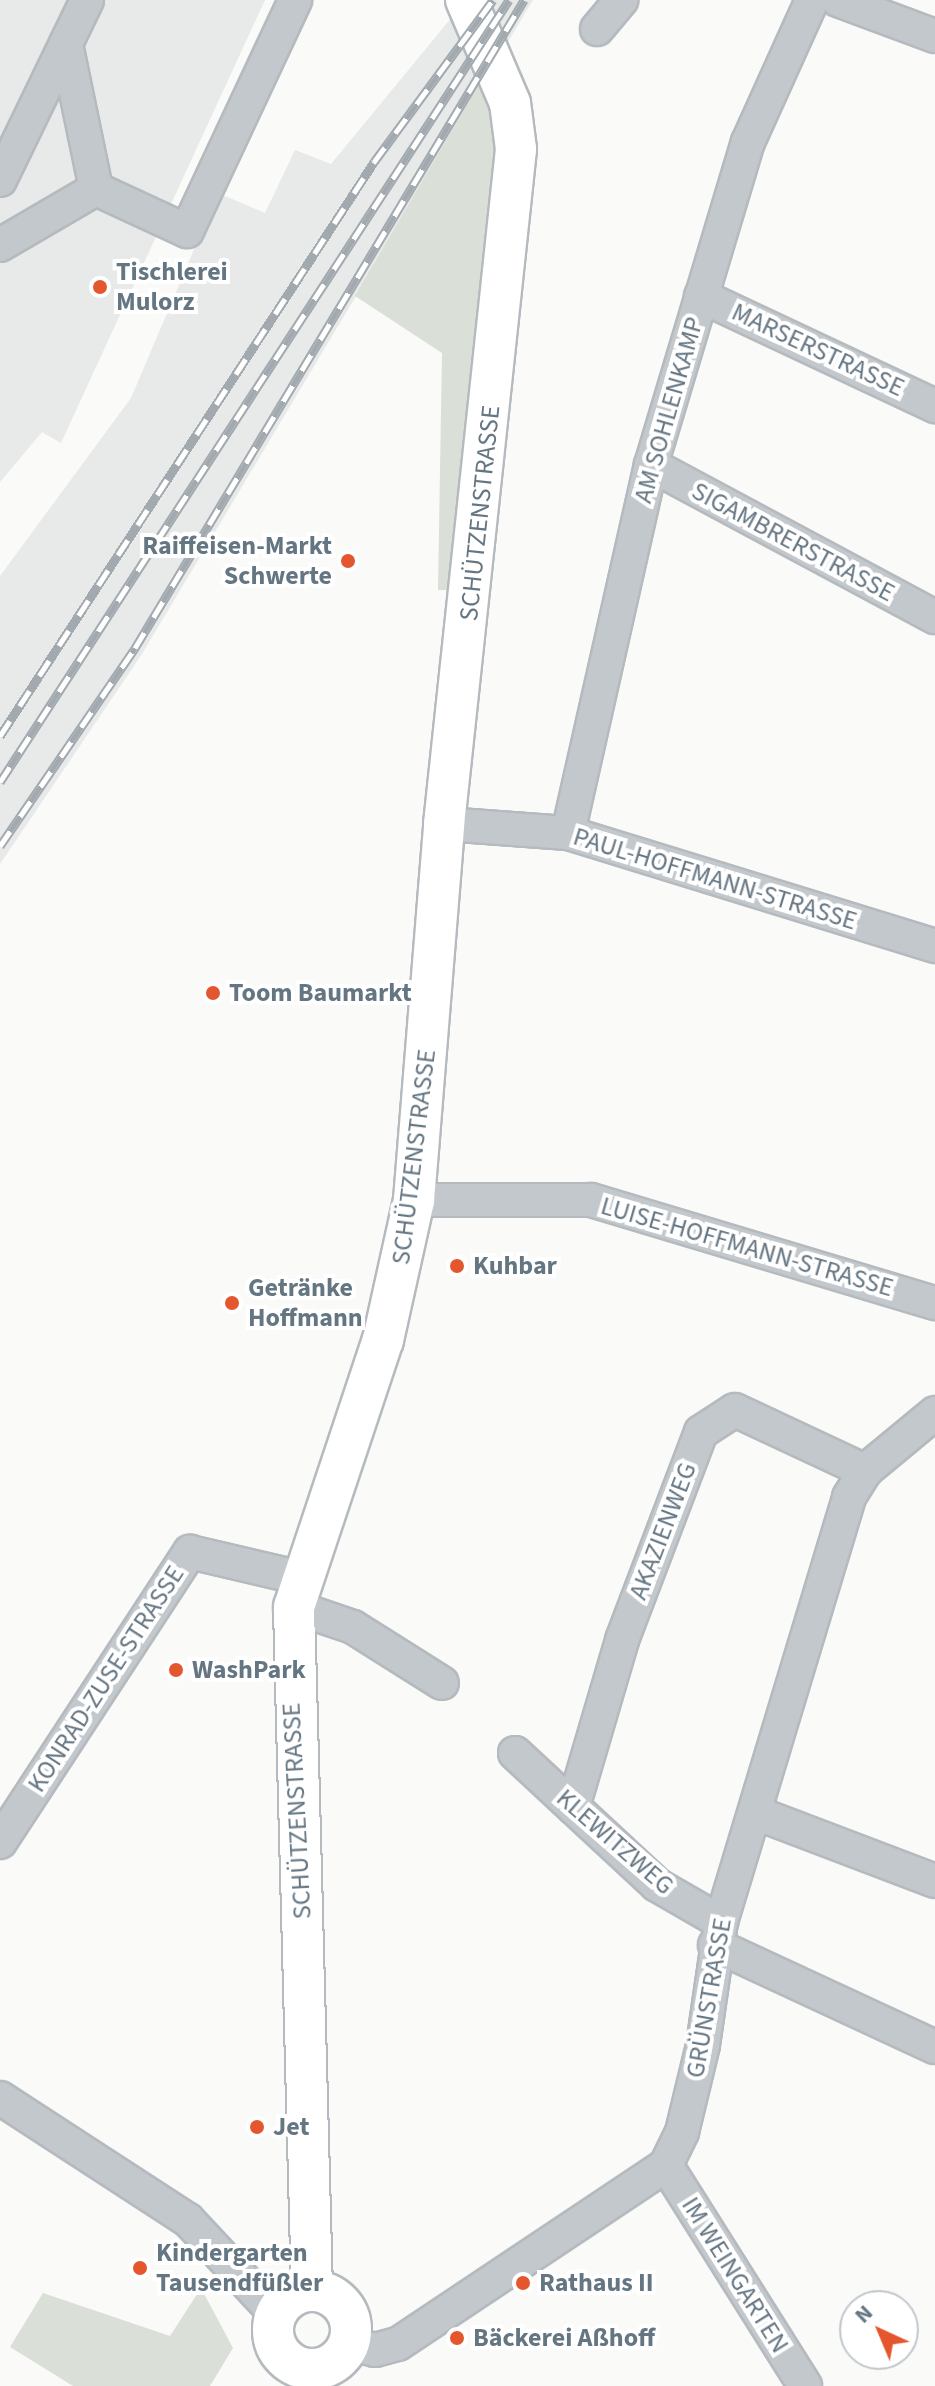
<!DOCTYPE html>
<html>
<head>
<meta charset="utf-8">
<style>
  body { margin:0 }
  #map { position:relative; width:935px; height:2386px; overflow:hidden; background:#fafaf8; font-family:"Source Sans 3",sans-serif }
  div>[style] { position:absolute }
  .built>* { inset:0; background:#e8e9e9 }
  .green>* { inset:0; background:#dadfd7 }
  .roads { filter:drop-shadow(2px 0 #b5babe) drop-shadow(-2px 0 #b5babe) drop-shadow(0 2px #b5babe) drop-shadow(0 -2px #b5babe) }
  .minor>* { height:32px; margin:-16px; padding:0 16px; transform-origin:16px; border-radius:16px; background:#c3c8cc }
  .major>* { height:40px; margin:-20px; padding:0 20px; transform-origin:20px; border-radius:20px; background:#fff }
  .major>.ring { margin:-20px; padding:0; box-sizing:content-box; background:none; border:40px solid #fff; border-radius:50% }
  .rail>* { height:9px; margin-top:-4.5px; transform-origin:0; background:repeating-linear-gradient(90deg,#fff 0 18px,#a2aab0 0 36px); box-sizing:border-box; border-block:2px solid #a2aab0 }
  .dots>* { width:22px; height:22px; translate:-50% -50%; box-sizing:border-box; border:4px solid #fff; border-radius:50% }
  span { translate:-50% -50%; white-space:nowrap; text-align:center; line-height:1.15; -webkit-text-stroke:8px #fff; paint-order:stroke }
  .poi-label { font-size:26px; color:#657683; font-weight:700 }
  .left { translate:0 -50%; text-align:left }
  .right { translate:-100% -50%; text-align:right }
  .street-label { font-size:26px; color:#657683 }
  .north { position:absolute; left:839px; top:2290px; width:80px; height:80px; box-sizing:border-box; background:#fff; border:2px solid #c1c8cd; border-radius:50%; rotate:316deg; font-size:22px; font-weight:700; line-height:32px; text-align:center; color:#657683 }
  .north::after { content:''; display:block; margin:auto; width:28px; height:36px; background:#e4572e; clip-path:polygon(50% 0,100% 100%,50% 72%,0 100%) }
</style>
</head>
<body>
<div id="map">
  <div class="built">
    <i style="clip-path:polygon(0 0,265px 0,61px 443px,42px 432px,0 482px)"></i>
    <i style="clip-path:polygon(466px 0,533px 0,142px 654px,0 864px,0 576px,131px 398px,218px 193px,265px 213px,295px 150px,331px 164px)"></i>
  </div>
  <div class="green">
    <i style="clip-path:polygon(486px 72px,499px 122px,451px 590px,438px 590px,442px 353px,355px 296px)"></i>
    <i style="clip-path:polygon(201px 2288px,233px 2348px,210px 2386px,73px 2386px,10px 2347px,43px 2293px,170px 2336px)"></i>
  </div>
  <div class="roads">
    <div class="minor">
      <i style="left:838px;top:0;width:103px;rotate:20.4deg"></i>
      <i style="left:597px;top:29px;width:38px;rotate:-50deg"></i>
      <i style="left:66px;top:44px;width:148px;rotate:78.3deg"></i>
      <i style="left:96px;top:189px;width:100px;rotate:24.8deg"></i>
      <i style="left:187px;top:231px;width:255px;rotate:-64.9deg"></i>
      <i style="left:0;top:180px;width:200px;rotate:-64.2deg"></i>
      <i style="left:0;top:245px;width:111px;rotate:-30.3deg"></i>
      <i style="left:701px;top:296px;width:259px;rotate:25.2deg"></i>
      <i style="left:651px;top:465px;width:322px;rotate:28.2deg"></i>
      <i style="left:444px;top:824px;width:124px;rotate:4.2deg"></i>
      <i style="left:568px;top:833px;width:384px;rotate:17.1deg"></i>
      <i style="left:568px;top:833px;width:377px;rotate:-77.3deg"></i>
      <i style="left:651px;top:465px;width:337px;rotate:-73.3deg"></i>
      <i style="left:748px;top:142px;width:156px;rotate:-65.7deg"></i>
      <i style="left:414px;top:1200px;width:177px"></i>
      <i style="left:591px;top:1200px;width:359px;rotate:16.7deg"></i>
      <i style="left:294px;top:1607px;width:62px;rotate:18.7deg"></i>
      <i style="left:353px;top:1627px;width:105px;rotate:32.2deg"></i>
      <i style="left:515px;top:1753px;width:194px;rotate:42.9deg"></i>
      <i style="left:657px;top:1885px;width:74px;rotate:30deg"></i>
      <i style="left:573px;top:1807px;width:174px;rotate:-73.6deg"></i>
      <i style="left:622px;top:1640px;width:222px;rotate:-69.2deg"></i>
      <i style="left:701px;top:1432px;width:40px;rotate:-32.9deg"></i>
      <i style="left:735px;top:1410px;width:144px;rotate:25.1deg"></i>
      <i style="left:756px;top:1813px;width:191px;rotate:20.8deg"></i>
      <i style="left:0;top:1842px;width:347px;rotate:-56.8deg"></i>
      <i style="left:190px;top:1552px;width:114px;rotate:13.2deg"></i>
      <i style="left:715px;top:1945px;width:242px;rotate:24.9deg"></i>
      <i style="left:0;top:2098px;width:224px;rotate:33deg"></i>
      <i style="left:188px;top:2220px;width:130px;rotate:46.9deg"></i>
      <i style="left:666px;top:2165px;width:261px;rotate:57.8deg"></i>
      <i style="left:349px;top:2343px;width:27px;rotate:15deg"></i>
      <i style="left:375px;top:2350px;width:24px;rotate:-15deg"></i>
      <i style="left:398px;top:2344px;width:322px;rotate:-33.7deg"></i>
      <i style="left:666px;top:2165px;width:37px;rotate:-64deg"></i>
      <i style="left:682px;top:2132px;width:89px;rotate:-76.4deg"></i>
      <i style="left:703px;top:2045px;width:124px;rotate:-81.7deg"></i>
      <i style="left:721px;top:1922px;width:444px;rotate:-73.2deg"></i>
      <i style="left:849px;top:1497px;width:31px;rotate:-58deg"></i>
      <i style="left:865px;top:1471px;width:91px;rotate:-39.6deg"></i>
    </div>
    <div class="major">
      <i style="left:312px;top:2291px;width:684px;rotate:-91.51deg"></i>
      <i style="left:294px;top:1607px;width:281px;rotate:-71.6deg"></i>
      <i style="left:383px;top:1340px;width:143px;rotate:-77.5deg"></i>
      <i style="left:414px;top:1200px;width:377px;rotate:-85.4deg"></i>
      <i style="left:444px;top:824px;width:679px;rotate:-83.91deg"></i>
      <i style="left:516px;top:149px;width:46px;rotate:-97.4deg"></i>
      <i style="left:510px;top:103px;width:112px;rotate:-113.1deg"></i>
      <i class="ring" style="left:273px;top:2291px;width:38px;height:38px"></i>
    </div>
  </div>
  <div class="rail">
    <i style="left:0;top:736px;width:685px;rotate:-56.91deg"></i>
    <i style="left:374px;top:162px;width:201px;rotate:-53.7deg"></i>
    <i style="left:0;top:782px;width:933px;rotate:-56.94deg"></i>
    <i style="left:0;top:846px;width:240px;rotate:-55.7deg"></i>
    <i style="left:135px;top:648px;width:756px;rotate:-59.02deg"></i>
  </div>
  <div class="dots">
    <i style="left:100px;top:287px;background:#e4572e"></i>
    <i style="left:348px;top:561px;background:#e4572e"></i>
    <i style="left:213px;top:993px;background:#e4572e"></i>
    <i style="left:457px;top:1266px;background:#e4572e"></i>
    <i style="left:232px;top:1303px;background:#e4572e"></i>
    <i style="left:176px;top:1670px;background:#e4572e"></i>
    <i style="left:257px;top:2127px;background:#e4572e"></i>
    <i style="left:140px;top:2268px;background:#e4572e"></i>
    <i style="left:523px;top:2283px;background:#e4572e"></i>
    <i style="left:457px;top:2338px;background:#e4572e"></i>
  </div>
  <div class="poi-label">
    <span class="left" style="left:116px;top:287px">Tischlerei<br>Mulorz</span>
    <span class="right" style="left:332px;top:561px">Raiffeisen-Markt<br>Schwerte</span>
    <span class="left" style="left:229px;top:993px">Toom Baumarkt</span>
    <span class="left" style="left:473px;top:1266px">Kuhbar</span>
    <span class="left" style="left:248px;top:1303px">Getränke<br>Hoffmann</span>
    <span class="left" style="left:192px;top:1670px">WashPark</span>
    <span class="left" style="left:273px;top:2127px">Jet</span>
    <span class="left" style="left:156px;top:2268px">Kindergarten<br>Tausendfüßler</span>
    <span class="left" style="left:539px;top:2283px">Rathaus II</span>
    <span class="left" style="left:473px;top:2338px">Bäckerei Aßhoff</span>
  </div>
  <div class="street-label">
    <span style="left:818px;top:350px;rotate:25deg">MARSERSTRASSE</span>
    <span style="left:669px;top:410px;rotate:-74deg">AM SOHLENKAMP</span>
    <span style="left:480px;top:513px;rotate:-84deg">SCHÜTZENSTRASSE</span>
    <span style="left:793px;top:542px;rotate:28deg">SIGAMBRERSTRASSE</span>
    <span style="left:715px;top:879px;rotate:17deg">PAUL-HOFFMANN-STRASSE</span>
    <span style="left:414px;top:1157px;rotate:-83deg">SCHÜTZENSTRASSE</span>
    <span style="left:747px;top:1247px;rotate:16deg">LUISE-HOFFMANN-STRASSE</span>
    <span style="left:663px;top:1531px;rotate:-69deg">AKAZIENWEG</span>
    <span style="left:106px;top:1679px;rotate:-57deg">KONRAD-ZUSE-STRASSE</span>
    <span style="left:297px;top:1811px;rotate:-93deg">SCHÜTZENSTRASSE</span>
    <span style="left:615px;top:1842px;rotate:41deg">KLEWITZWEG</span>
    <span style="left:709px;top:1998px;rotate:-80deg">GRÜNSTRASSE</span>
    <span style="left:735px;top:2275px;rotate:58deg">IM WEINGARTEN</span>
  </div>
  <div class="north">N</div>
</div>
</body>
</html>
